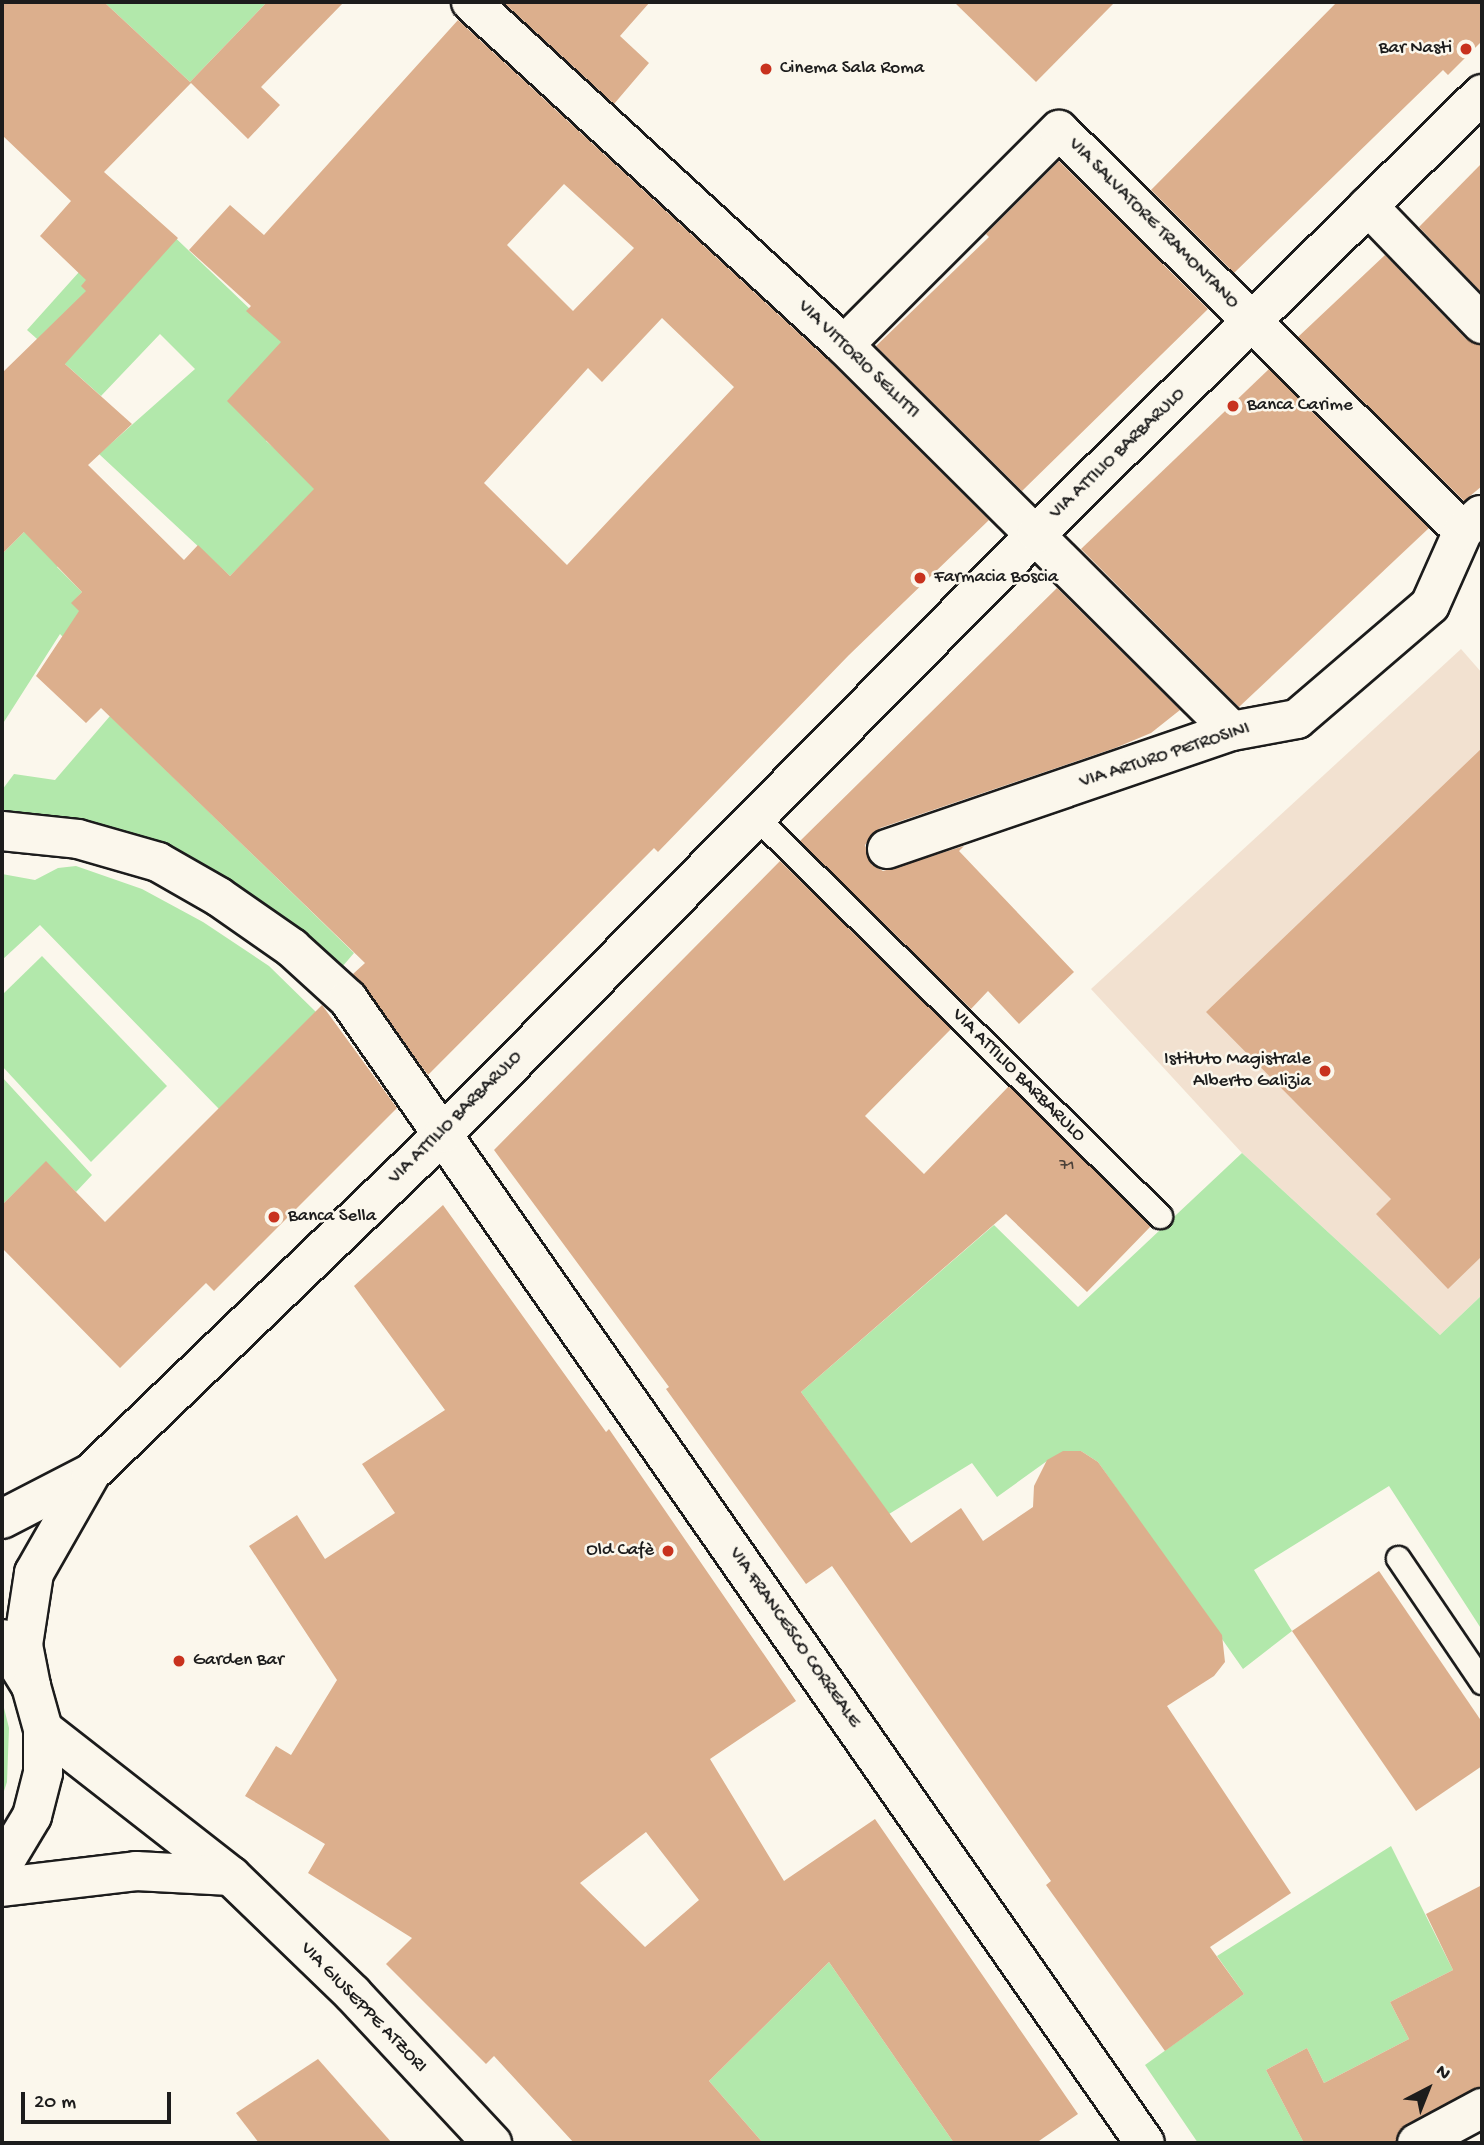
<!DOCTYPE html>
<html>
<head>
<meta charset="utf-8">
<style>
  body { margin:0 }
  #map { position:relative; width:1484px; height:2145px; overflow:hidden; background:#fbf7ec; font-family:"Gochi Hand",sans-serif }
  div>[style] { position:absolute }
  .built>* { inset:0; background:#f2e1d0 }
  .green>* { inset:0; background:#b2e8ab }
  .building>* { inset:0; background:#dcaf8d }
  .roads { filter:drop-shadow(2px 0 #1c1c1c) drop-shadow(-2px 0 #1c1c1c) drop-shadow(0 2px #1c1c1c) drop-shadow(0 -2px #1c1c1c) }
  .lane>* { height:23px; margin:-11.5px; padding:0 11.5px; transform-origin:11.5px; border-radius:11.5px; background:#fbf7ec }
  .street>* { height:38px; margin:-19px; padding:0 19px; transform-origin:19px; border-radius:19px; background:#fbf7ec }
  .secondary>* { height:38px; margin:-19px; padding:0 19px; transform-origin:19px; border-radius:19px; background:#fbf7ec }
  .primary>* { height:38px; margin:-19px; padding:0 19px; transform-origin:19px; border-radius:19px; background:#fbf7ec }
  .dots>* { width:19px; height:19px; translate:-50% -50%; box-sizing:border-box; border:4px solid #fbf7ec; border-radius:50% }
  span { translate:-50% -50%; white-space:nowrap; text-align:center; line-height:1.15; -webkit-text-stroke:5px #fbf7ec; paint-order:stroke }
  .number-label { font-size:16px; color:#4c4138 }
  .number-label span { -webkit-text-stroke-width:0 }
  .poi-label { font-size:19px; color:#1c1c1c }
  .right { translate:-100% -50%; text-align:right }
  .left { translate:0 -50%; text-align:left }
  .street-label { font-size:19px; color:#1c1c1c }
  .frame { position:absolute; inset:0; border:4px solid #1c1c1c; pointer-events:none }
  .north { position:absolute; left:1393px; top:2054px; width:70px; height:70px; -webkit-text-stroke:5px #fbf7ec; paint-order:stroke; rotate:42deg; font-size:19px; font-weight:700; line-height:28px; text-align:center; color:#1c1c1c }
  .north::after { content:''; display:block; margin:auto; width:24px; height:32px; background:#1c1c1c; clip-path:polygon(50% 0,100% 100%,50% 72%,0 100%) }
  .scale { position:absolute; left:21px; top:2092px; width:150px; height:32px; box-sizing:border-box; border:4px solid #1c1c1c; border-top:0; padding-left:9px; font-size:21px; line-height:24px; white-space:nowrap; color:#1c1c1c; -webkit-text-stroke:5px #fbf7ec; paint-order:stroke }
</style>
</head>
<body>
<div id="map">
  <div class="built">
    <i style="clip-path:polygon(1461px 649px,1482px 673px,1482px 1295px,1440px 1335px,1242px 1153px,1091px 989px)"></i>
  </div>
  <div class="green">
    <i style="clip-path:polygon(104px 2px,267px 2px,190px 82px)"></i>
    <i style="clip-path:polygon(140px 204px,321px 377px,266px 441px,319px 487px,230px 576px,99px 454px,195px 369px,160px 334px,101px 396px,27px 330px)"></i>
    <i style="clip-path:polygon(66px 490px,100px 525px,57px 567px,82px 592px,72px 603px,94px 626px,74px 648px,60px 634px,2px 725px,2px 554px)"></i>
    <i style="clip-path:polygon(110px 716px,354px 953px,330px 981px,219px 897px,2px 831px,2px 790px,14px 774px,55px 780px)"></i>
    <i style="clip-path:polygon(76px 866px,142px 889px,203px 922px,269px 966px,316px 1012px,219px 1109px,40px 925px,2px 960px,2px 874px,35px 880px,58px 868px)"></i>
    <i style="clip-path:polygon(42px 956px,167px 1086px,91px 1162px,2px 1066px,2px 995px)"></i>
    <i style="clip-path:polygon(2px 1077px,92px 1175px,76px 1192px,46px 1162px,2px 1205px)"></i>
    <i style="clip-path:polygon(1242px 1153px,1440px 1335px,1482px 1295px,1482px 1630px,1389px 1486px,1254px 1570px,1292px 1631px,1243px 1669px,1098px 1462px,1081px 1451px,1047px 1461px,997px 1497px,972px 1463px,889px 1514px,801px 1392px,994px 1225px,1078px 1307px)"></i>
    <i style="clip-path:polygon(2px 1700px,9px 1728px,7px 1782px,2px 1797px)"></i>
    <i style="clip-path:polygon(1391px 1846px,1453px 1970px,1390px 2002px,1409px 2039px,1324px 2083px,1307px 2048px,1266px 2070px,1303px 2141px,1299px 2143px,1198px 2143px,1145px 2065px,1244px 1994px,1217px 1956px)"></i>
    <i style="clip-path:polygon(829px 1962px,954px 2143px,763px 2143px,709px 2081px)"></i>
  </div>
  <div class="building">
    <i style="clip-path:polygon(evenodd,2px 2px,104px 2px,190px 82px,267px 2px,344px 2px,261px 87px,280px 105px,248px 139px,191px 83px,104px 172px,178px 238px,65px 364px,132px 424px,88px 465px,184px 560px,198px 545px,230px 576px,314px 489px,227px 401px,281px 342px,246px 311px,251px 306px,189px 250px,230px 205px,264px 235px,458px 20px,829px 361px,989px 520px,849px 655px,658px 852px,654px 848px,428px 1075px,353px 974px,365px 963px,101px 708px,86px 723px,36px 676px,79px 611px,71px 603px,82px 592px,24px 532px,2px 554px,2px 373px,86px 291px,81px 286px,86px 280px,40px 236px,71px 201px,2px 135px,2px 2px,564px 184px,634px 248px,573px 311px,507px 245px,564px 184px,2px 2px,662px 318px,734px 387px,567px 565px,484px 483px,588px 368px,602px 382px,662px 318px)"></i>
    <i style="clip-path:polygon(503px 2px,650px 2px,620px 36px,649px 63px,614px 104px)"></i>
    <i style="clip-path:polygon(954px 2px,1115px 2px,1036px 82px)"></i>
    <i style="clip-path:polygon(1337px 2px,1482px 2px,1482px 41px,1448px 75px,1443px 70px,1234px 273px,1151px 190px)"></i>
    <i style="clip-path:polygon(1059px 161px,1208px 309px,1022px 491px,876px 346px,989px 237px,986px 234px)"></i>
    <i style="clip-path:polygon(1482px 163px,1482px 293px,1419px 227px)"></i>
    <i style="clip-path:polygon(1385px 255px,1466px 339px,1482px 345px,1482px 486px,1464px 501px,1298px 337px)"></i>
    <i style="clip-path:polygon(1269px 369px,1429px 528px,1239px 707px,1081px 549px)"></i>
    <i style="clip-path:polygon(1057px 588px,1180px 710px,1151px 733px,1115px 748px,880px 828px,865px 845px,872px 865px,883px 871px,964px 846px,959px 851px,1074px 972px,1019px 1024px,988px 991px,971px 1009px,800px 841px)"></i>
    <i style="clip-path:polygon(1482px 748px,1482px 1256px,1448px 1289px,1376px 1214px,1391px 1199px,1206px 1012px)"></i>
    <i style="clip-path:polygon(780px 861px,951px 1029px,865px 1116px,924px 1174px,1009px 1086px,1151px 1226px,1087px 1292px,1006px 1214px,801px 1392px,911px 1543px,961px 1508px,983px 1541px,1033px 1507px,1034px 1486px,1047px 1460px,1063px 1451px,1081px 1451px,1098px 1462px,1222px 1635px,1225px 1662px,1214px 1676px,1167px 1706px,1291px 1893px,1210px 1947px,1244px 1994px,1165px 2051px,1046px 1885px,1051px 1881px,832px 1566px,806px 1584px,666px 1389px,669px 1387px,494px 1150px)"></i>
    <i style="clip-path:polygon(322px 1005px,397px 1108px,214px 1291px,206px 1283px,120px 1368px,2px 1248px,2px 1205px,46px 1161px,105px 1222px)"></i>
    <i style="clip-path:polygon(evenodd,443px 1205px,606px 1432px,609px 1429px,796px 1701px,710px 1759px,784px 1881px,875px 1819px,1078px 2114px,1036px 2143px,954px 2143px,829px 1962px,709px 2081px,763px 2143px,574px 2143px,494px 2056px,486px 2064px,386px 1964px,412px 1938px,308px 1873px,325px 1844px,245px 1796px,276px 1746px,291px 1755px,337px 1680px,249px 1546px,297px 1515px,325px 1559px,395px 1513px,362px 1464px,445px 1410px,354px 1286px,443px 1205px,646px 1832px,699px 1900px,645px 1947px,580px 1883px,646px 1832px)"></i>
    <i style="clip-path:polygon(1379px 1571px,1482px 1722px,1482px 1766px,1416px 1811px,1292px 1631px)"></i>
    <i style="clip-path:polygon(1482px 1885px,1482px 2086px,1407px 2124px,1395px 2143px,1304px 2143px,1266px 2070px,1307px 2048px,1324px 2083px,1409px 2039px,1390px 2002px,1453px 1970px,1426px 1914px)"></i>
    <i style="clip-path:polygon(318px 2059px,392px 2143px,259px 2143px,236px 2113px)"></i>
  </div>
  <div class="roads">
    <div class="lane">
      <i style="left:756px;top:817px;width:568px;rotate:44.64deg"></i>
      <i style="left:1398px;top:1558px;width:150px;rotate:55.9deg"></i>
    </div>
    <div class="street">
      <i style="left:471px;top:2px;width:507px;rotate:42.6deg"></i>
      <i style="left:844px;top:345px;width:547px;rotate:44.85deg"></i>
      <i style="left:1368px;top:206px;width:164px;rotate:46deg"></i>
      <i style="left:844px;top:345px;width:304px;rotate:-45deg"></i>
      <i style="left:1059px;top:130px;width:569px;rotate:44.79deg"></i>
      <i style="left:2px;top:831px;width:76px;rotate:6deg"></i>
      <i style="left:78px;top:839px;width:83px;rotate:16deg"></i>
      <i style="left:158px;top:862px;width:70px;rotate:29.8deg"></i>
      <i style="left:219px;top:897px;width:89px;rotate:34.9deg"></i>
      <i style="left:292px;top:948px;width:76px;rotate:42.3deg"></i>
      <i style="left:348px;top:999px;width:1394px;rotate:55.14deg"></i>
      <i style="left:887px;top:849px;width:365px;rotate:-18.9deg"></i>
      <i style="left:1232px;top:731px;width:66px;rotate:-10.5deg"></i>
      <i style="left:1297px;top:719px;width:175px;rotate:-40.6deg"></i>
      <i style="left:1430px;top:605px;width:81px;rotate:-66deg"></i>
      <i style="left:1463px;top:531px;width:24px;rotate:-42deg"></i>
      <i style="left:1417px;top:2143px;width:74px;rotate:-28.3deg"></i>
    </div>
    <div class="secondary">
      <i style="left:2px;top:1519px;width:98px;rotate:-27.3deg"></i>
      <i style="left:31px;top:1686px;width:42px;rotate:-101deg"></i>
      <i style="left:23px;top:1645px;width:73px;rotate:-81.3deg"></i>
      <i style="left:34px;top:1573px;width:115px;rotate:-60.3deg"></i>
      <i style="left:91px;top:1473px;width:490px;rotate:-43.9deg"></i>
      <i style="left:444px;top:1133px;width:844px;rotate:-45.34deg"></i>
      <i style="left:1037px;top:533px;width:625px;rotate:-44.61deg"></i>
    </div>
    <div class="primary">
      <i style="left:2px;top:1639px;width:55px;rotate:58.3deg"></i>
      <i style="left:31px;top:1686px;width:45px;rotate:74.4deg"></i>
      <i style="left:43px;top:1729px;width:44px;rotate:90deg"></i>
      <i style="left:43px;top:1773px;width:44px;rotate:104.3deg"></i>
      <i style="left:32px;top:1816px;width:58px;rotate:121deg"></i>
      <i style="left:43px;top:1729px;width:239px;rotate:38deg"></i>
      <i style="left:231px;top:1876px;width:170px;rotate:44deg"></i>
      <i style="left:353px;top:1994px;width:204px;rotate:47deg"></i>
      <i style="left:2px;top:1887px;width:135px;rotate:-6.8deg"></i>
      <i style="left:136px;top:1871px;width:95px;rotate:3deg"></i>
    </div>
  </div>
  <div class="dots">
    <i style="left:1466px;top:49px;background:#c8321e"></i>
    <i style="left:766px;top:69px;background:#c8321e"></i>
    <i style="left:1233px;top:406px;background:#c8321e"></i>
    <i style="left:920px;top:578px;background:#c8321e"></i>
    <i style="left:1325px;top:1071px;background:#c8321e"></i>
    <i style="left:274px;top:1217px;background:#c8321e"></i>
    <i style="left:668px;top:1551px;background:#c8321e"></i>
    <i style="left:179px;top:1661px;background:#c8321e"></i>
  </div>
  <div class="number-label">
    <span style="left:1067px;top:1167px">71</span>
  </div>
  <div class="poi-label">
    <span class="right" style="left:1452px;top:49px">Bar Nasti</span>
    <span class="left" style="left:780px;top:69px">Cinema Sala Roma</span>
    <span class="left" style="left:1247px;top:406px">Banca Carime</span>
    <span class="left" style="left:934px;top:578px">Farmacia Boscia</span>
    <span class="right" style="left:1311px;top:1071px">Istituto Magistrale<br>Alberto Galizia</span>
    <span class="left" style="left:288px;top:1217px">Banca Sella</span>
    <span class="right" style="left:654px;top:1551px">Old Cafè</span>
    <span class="left" style="left:193px;top:1661px">Garden Bar</span>
  </div>
  <div class="street-label">
    <span style="left:1153px;top:224px;rotate:45deg">VIA SALVATORE TRAMONTANO</span>
    <span style="left:858px;top:360px;rotate:44deg">VIA VITTORIO SELLITTI</span>
    <span style="left:1118px;top:454px;rotate:-44deg">VIA ATTILIO BARBARULO</span>
    <span style="left:1165px;top:756px;rotate:-18deg">VIA ARTURO PETROSINI</span>
    <span style="left:1018px;top:1076px;rotate:45deg">VIA ATTILIO BARBARULO</span>
    <span style="left:456px;top:1118px;rotate:-45deg">VIA ATTILIO BARBARULO</span>
    <span style="left:794px;top:1638px;rotate:55deg">VIA FRANCESCO CORREALE</span>
    <span style="left:363px;top:2008px;rotate:46deg">VIA GIUSEPPE ATZORI</span>
  </div>
  <div class="frame"></div>
  <div class="north">N</div>
  <div class="scale">20 m</div>
</div>
</body>
</html>
